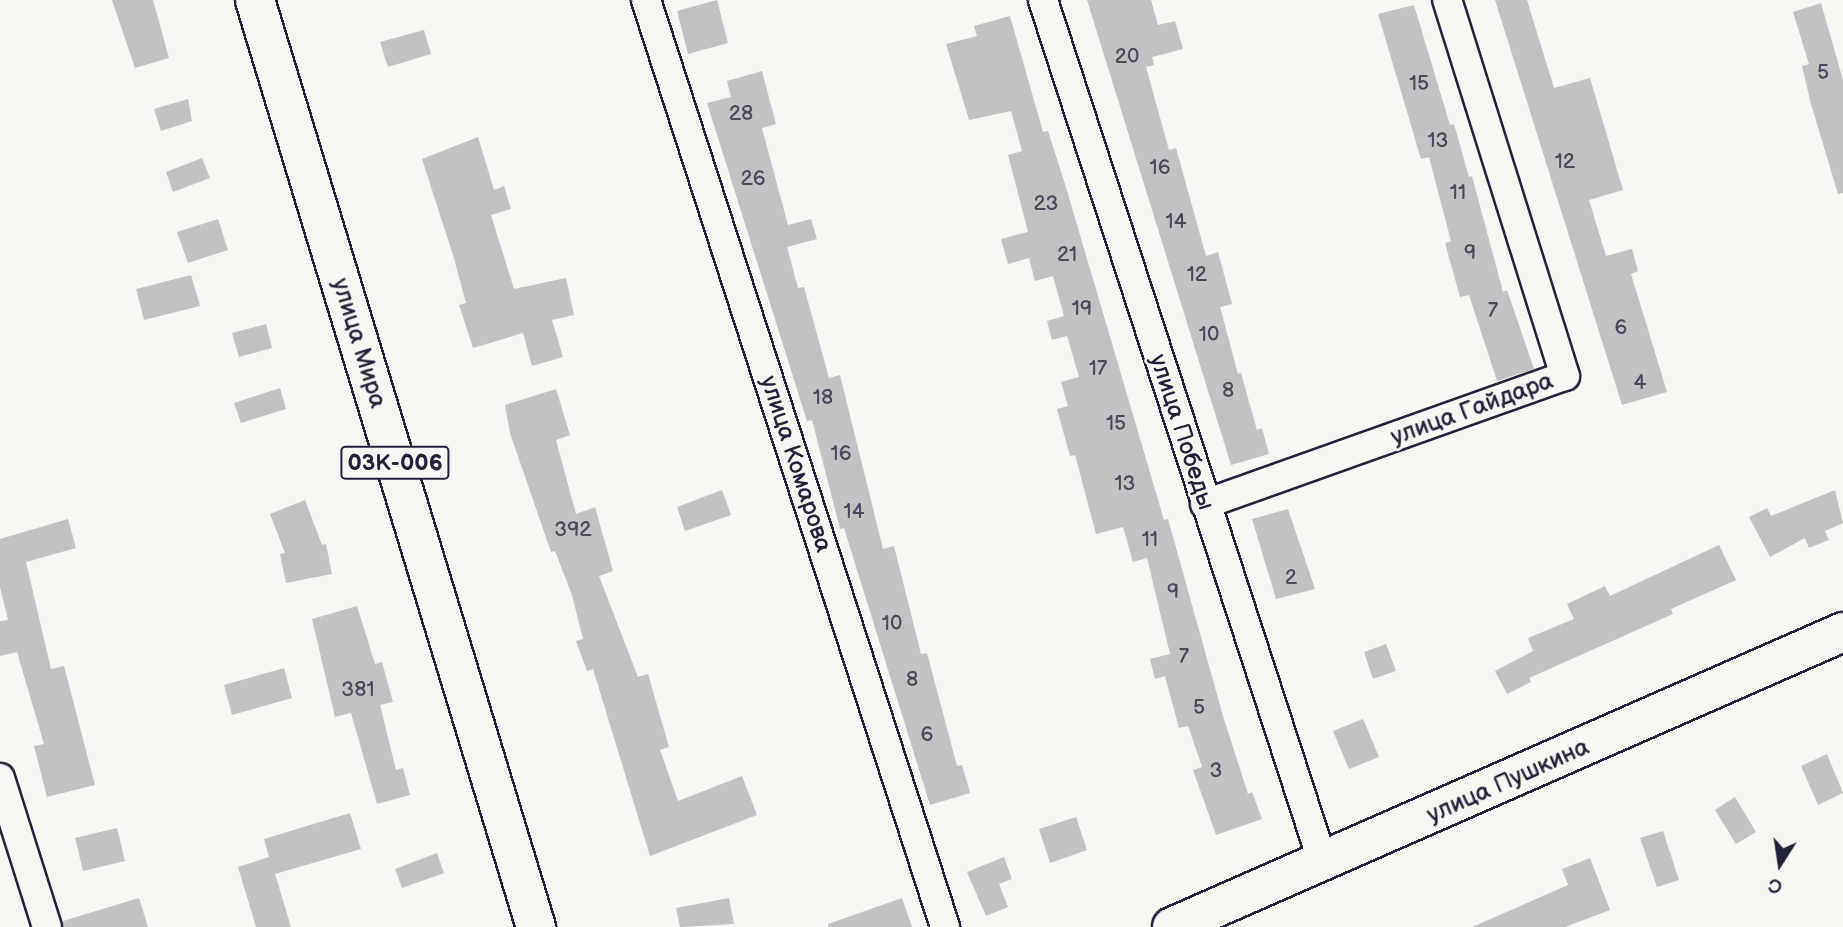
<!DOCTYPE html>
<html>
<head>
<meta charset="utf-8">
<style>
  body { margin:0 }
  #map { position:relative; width:1843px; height:927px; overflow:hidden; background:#f6f6f2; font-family:"Balsamiq Sans",sans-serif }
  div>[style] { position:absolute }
  .building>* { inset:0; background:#c2c2c4 }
  .roads { filter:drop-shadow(2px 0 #22223b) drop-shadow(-2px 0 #22223b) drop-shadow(0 2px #22223b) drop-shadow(0 -2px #22223b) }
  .street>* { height:28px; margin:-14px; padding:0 14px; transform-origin:14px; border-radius:14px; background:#f6f6f2 }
  .secondary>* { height:38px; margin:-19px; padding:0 19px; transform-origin:19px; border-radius:19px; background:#f6f6f2 }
  .primary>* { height:38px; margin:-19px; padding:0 19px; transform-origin:19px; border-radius:19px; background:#f6f6f2 }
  span { translate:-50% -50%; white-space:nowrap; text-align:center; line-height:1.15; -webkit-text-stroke:5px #f6f6f2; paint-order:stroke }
  .number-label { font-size:21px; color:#4a4a5d }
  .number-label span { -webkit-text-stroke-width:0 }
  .shield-label span { padding:2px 5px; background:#f6f6f2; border:2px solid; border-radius:5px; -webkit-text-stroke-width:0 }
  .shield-label { font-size:23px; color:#22223b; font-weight:700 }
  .street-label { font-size:24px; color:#22223b }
  .north { position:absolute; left:1745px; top:829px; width:70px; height:70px; -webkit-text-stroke:5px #f6f6f2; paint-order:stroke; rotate:192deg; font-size:19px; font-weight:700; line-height:28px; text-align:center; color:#22223b }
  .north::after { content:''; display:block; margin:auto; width:24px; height:32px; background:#22223b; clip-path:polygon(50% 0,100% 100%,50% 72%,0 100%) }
</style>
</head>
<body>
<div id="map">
  <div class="building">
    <i style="clip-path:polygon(112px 0,153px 0,169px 58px,135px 68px)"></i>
    <i style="clip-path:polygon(717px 0,728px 43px,688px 54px,677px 11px)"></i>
    <i style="clip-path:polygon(1087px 0,1151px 0,1158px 25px,1175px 21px,1183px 49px,1152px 57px,1154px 65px,1146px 67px,1169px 150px,1176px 148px,1206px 256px,1218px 252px,1232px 304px,1220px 307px,1238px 374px,1241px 373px,1257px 430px,1262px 428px,1269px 454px,1231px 465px)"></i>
    <i style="clip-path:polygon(1495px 0,1527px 0,1554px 88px,1590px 78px,1623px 190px,1589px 200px,1606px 256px,1632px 249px,1638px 271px,1631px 274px,1667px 392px,1622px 405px)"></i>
    <i style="clip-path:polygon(1821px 3px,1843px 80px,1843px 193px,1838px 194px,1811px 104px,1802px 66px,1809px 64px,1793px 12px)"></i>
    <i style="clip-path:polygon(1414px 5px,1450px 125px,1454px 124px,1469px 177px,1472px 176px,1503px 292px,1507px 290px,1534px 369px,1497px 381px,1469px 295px,1460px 297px,1445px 243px,1451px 241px,1429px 157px,1421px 159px,1378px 14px)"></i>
    <i style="clip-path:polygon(1010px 16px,1043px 132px,1048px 131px,1065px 184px,1164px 520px,1168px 519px,1223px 716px,1248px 794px,1252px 792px,1262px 819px,1216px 835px,1193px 770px,1202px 767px,1188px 726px,1179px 728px,1165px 676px,1155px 679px,1150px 659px,1170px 654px,1147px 558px,1133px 562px,1123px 527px,1096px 534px,1075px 455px,1070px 456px,1057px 409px,1068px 406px,1061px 382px,1079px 377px,1067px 336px,1052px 340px,1047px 321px,1064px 316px,1053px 276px,1035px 281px,1029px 258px,1008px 264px,1001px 239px,1028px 232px,1008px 155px,1022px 151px,1011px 111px,969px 120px,946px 44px,977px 36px,974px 26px)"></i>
    <i style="clip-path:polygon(424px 30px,431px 54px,388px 67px,380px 42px)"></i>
    <i style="clip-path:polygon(762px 71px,776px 124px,762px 128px,788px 225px,811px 219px,817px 239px,787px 247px,798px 288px,804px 287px,829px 378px,840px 375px,883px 549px,894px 546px,921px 654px,927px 653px,957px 766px,962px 765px,970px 793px,930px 805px,844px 528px,840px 529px,812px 420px,807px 421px,707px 103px,731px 97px,727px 81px)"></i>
    <i style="clip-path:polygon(188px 99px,192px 121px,161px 131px,154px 109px)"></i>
    <i style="clip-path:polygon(478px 137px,494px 190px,504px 186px,511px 209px,491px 215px,514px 289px,566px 278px,574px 315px,552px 320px,563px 357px,532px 366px,523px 333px,473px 348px,459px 305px,466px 303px,453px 255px,422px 159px)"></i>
    <i style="clip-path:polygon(202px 158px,210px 178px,173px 192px,166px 172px)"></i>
    <i style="clip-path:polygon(218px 219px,228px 250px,188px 263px,177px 232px)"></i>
    <i style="clip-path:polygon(191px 275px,200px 306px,144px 320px,136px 289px)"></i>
    <i style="clip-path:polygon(266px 324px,272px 348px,239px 357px,232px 333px)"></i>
    <i style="clip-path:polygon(280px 388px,286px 409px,241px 423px,234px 403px)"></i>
    <i style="clip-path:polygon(556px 389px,570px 435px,556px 440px,576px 514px,595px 507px,613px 571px,599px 576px,638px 677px,648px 674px,669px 747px,660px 750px,678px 801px,742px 776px,757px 815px,650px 856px,593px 669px,587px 671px,576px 641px,583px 639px,572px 595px,555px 551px,551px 552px,510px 433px,505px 405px)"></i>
    <i style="clip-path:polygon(722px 490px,731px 515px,685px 531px,677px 507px)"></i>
    <i style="clip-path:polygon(1835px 490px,1843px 523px,1825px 531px,1829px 540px,1809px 548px,1805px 538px,1770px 557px,1749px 517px,1767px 508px,1771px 516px)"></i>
    <i style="clip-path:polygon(305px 500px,322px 545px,326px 544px,332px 574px,286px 583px,280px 554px,285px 553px,270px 514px)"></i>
    <i style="clip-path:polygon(1288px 509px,1315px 589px,1276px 599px,1252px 519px)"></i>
    <i style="clip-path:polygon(68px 519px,76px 548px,26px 562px,51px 669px,64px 666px,95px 785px,47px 797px,34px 746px,44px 744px,17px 652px,0 656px,0 621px,8px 620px,0 587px,0 539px)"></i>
    <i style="clip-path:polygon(1719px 545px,1736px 580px,1671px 609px,1673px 614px,1529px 678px,1531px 682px,1507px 694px,1495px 671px,1533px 651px,1528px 638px,1574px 619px,1567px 604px,1605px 586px,1610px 596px)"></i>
    <i style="clip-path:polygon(357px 606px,375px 664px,382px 662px,393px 702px,380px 705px,396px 770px,403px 768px,410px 795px,377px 804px,351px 713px,335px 717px,312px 619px)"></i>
    <i style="clip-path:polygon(1386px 644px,1396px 671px,1373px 679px,1364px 652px)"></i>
    <i style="clip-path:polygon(284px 668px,292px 698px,232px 715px,224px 685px)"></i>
    <i style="clip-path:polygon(1363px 719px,1379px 757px,1349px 769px,1333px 731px)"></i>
    <i style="clip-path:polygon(1827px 754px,1843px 793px,1818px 805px,1801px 766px)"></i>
    <i style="clip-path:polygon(1735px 797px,1756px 832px,1736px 844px,1715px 810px)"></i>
    <i style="clip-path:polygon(350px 813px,361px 849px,275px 874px,291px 927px,256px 927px,238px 867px,269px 857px,264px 839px)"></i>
    <i style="clip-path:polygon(1076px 817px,1087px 850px,1050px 863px,1039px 829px)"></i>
    <i style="clip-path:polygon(117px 828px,125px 861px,83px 871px,75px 838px)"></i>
    <i style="clip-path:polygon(1663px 831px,1679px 880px,1657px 887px,1640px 838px)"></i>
    <i style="clip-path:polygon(437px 853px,444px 873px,402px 888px,395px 869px)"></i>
    <i style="clip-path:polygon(1004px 857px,1012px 879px,999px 884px,1008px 907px,986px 916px,967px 872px)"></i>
    <i style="clip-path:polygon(1590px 858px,1610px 910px,1565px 927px,1472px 927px,1568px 885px,1562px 869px)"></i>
    <i style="clip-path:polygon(139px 898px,148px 927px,63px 927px,63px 921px)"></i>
    <i style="clip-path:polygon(729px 898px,734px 924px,680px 927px,676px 908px)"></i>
    <i style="clip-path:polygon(902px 898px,912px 927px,828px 927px,828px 924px)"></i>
  </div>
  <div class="roads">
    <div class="street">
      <i style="left:646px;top:0;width:974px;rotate:72.12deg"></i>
      <i style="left:1043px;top:0;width:907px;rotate:72.02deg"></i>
      <i style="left:1205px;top:504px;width:382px;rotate:-19.6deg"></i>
      <i style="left:1565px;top:376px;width:394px;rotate:-107.4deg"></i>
      <i style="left:0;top:778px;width:156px;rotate:72.5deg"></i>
    </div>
    <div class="secondary">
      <i style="left:1172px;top:927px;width:733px;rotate:-23.73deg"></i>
    </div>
    <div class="primary">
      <i style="left:255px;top:0;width:969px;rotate:73.14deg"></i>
    </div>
  </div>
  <div class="number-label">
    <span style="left:1127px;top:57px">20</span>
    <span style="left:1823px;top:73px">5</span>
    <span style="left:1419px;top:84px">15</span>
    <span style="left:741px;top:114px">28</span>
    <span style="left:1438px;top:141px">13</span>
    <span style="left:1565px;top:162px">12</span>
    <span style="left:1160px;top:168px">16</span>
    <span style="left:753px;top:179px">26</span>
    <span style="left:1458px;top:193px">11</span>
    <span style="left:1046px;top:204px">23</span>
    <span style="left:1176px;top:222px">14</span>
    <span style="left:1470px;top:253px">9</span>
    <span style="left:1067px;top:255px">21</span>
    <span style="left:1197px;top:275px">12</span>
    <span style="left:1082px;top:309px">19</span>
    <span style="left:1493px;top:311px">7</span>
    <span style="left:1621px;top:328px">6</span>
    <span style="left:1209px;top:335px">10</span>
    <span style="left:1098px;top:369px">17</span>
    <span style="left:1640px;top:383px">4</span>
    <span style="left:1228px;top:391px">8</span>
    <span style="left:823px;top:398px">18</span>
    <span style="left:1116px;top:424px">15</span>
    <span style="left:841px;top:454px">16</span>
    <span style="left:1125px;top:484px">13</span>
    <span style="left:854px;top:512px">14</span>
    <span style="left:573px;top:530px">392</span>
    <span style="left:1150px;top:540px">11</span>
    <span style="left:1291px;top:578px">2</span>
    <span style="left:1173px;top:592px">9</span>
    <span style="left:892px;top:624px">10</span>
    <span style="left:1184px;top:657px">7</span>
    <span style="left:912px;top:680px">8</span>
    <span style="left:358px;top:690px">381</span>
    <span style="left:1199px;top:708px">5</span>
    <span style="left:927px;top:735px">6</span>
    <span style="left:1216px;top:771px">3</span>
  </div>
  <div class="shield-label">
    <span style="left:395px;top:463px">03К-006</span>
  </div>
  <div class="street-label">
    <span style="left:359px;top:343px;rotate:73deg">улица Мира</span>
    <span style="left:1472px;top:409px;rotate:-20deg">улица Гайдара</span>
    <span style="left:1182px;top:432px;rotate:72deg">улица Победы</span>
    <span style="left:796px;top:464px;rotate:72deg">улица Комарова</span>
    <span style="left:1508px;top:781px;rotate:-24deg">улица Пушкина</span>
  </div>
  <div class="north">С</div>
</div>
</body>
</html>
